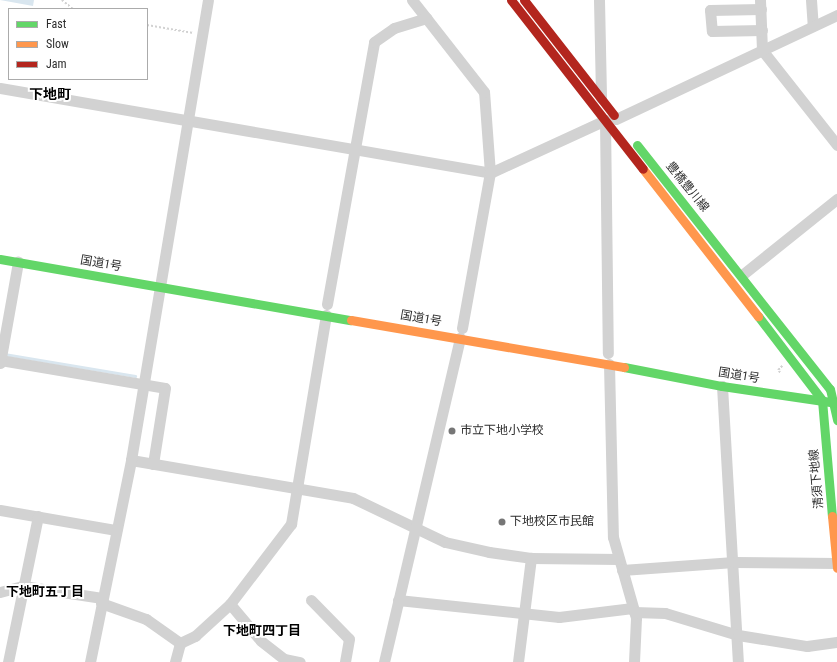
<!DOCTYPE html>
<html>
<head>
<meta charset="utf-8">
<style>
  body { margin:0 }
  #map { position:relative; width:837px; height:662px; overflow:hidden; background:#fff; font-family:"Roboto Condensed","Noto Sans JP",sans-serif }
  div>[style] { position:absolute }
  .water>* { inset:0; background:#d9e6ef }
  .stream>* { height:3px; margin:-1.5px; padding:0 1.5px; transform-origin:1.5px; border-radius:1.5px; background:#d9e6ef }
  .path>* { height:1.5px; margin-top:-0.75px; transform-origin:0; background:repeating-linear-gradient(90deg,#d2d2d2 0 2px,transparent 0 4px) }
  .street>* { height:11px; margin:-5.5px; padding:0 5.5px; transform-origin:5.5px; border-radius:5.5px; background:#d2d2d2 }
  .fast>* { height:9px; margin:-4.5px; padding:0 4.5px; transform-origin:4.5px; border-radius:4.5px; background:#63d668 }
  .slow>* { height:9px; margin:-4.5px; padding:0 4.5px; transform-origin:4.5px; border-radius:4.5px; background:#ff974d }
  .jam>* { height:9px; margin:-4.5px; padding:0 4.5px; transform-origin:4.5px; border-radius:4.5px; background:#b3261e }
  .dots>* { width:11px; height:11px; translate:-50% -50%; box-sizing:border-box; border:2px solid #fff; border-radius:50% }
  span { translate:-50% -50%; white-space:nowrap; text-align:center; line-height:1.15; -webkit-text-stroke:4px #fff; paint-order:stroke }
  .street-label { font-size:12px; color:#2d2d2d }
  .poi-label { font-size:12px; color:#2d2d2d }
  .left { translate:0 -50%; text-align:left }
  .neighbourhood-label { font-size:13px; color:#000; font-weight:700 }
  .quarter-label { font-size:14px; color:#000; font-weight:700 }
  .legend { position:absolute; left:8px; top:8px; width:140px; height:72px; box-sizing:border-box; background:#fff; border:1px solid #ababab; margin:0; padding:5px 7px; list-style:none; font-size:12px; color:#2d2d2d }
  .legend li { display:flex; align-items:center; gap:8px; height:20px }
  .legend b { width:20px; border:1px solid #ababab }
</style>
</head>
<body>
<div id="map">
  <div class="water">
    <i style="clip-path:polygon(0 0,34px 0,33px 6px)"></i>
  </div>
  <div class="stream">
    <i style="left:4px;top:354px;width:133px;rotate:9.5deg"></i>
  </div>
  <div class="path">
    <i style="left:62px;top:0;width:14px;rotate:39deg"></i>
    <i style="left:147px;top:25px;width:47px;rotate:9.9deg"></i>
    <i style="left:780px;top:373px;width:4px;rotate:-124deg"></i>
    <i style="left:778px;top:370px;width:6px;rotate:-45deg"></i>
  </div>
  <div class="street">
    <i style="left:599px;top:0;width:98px;rotate:88.8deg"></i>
    <i style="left:760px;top:0;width:50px;rotate:87.7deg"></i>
    <i style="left:762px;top:50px;width:121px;rotate:51.7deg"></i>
    <i style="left:811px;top:0;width:26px;rotate:86deg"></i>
    <i style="left:761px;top:9px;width:51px;rotate:178.9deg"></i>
    <i style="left:710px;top:10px;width:21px;rotate:85deg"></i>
    <i style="left:712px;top:31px;width:50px;rotate:-1.1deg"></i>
    <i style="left:0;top:88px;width:497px;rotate:9.8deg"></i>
    <i style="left:490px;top:173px;width:81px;rotate:-94.2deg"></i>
    <i style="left:484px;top:92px;width:117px;rotate:-128deg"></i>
    <i style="left:616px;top:119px;width:244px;rotate:-25.2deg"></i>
    <i style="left:742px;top:275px;width:122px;rotate:-38.7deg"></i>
    <i style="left:327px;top:304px;width:266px;rotate:-79.8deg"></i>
    <i style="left:374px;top:42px;width:24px;rotate:-35deg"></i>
    <i style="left:394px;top:28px;width:34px;rotate:-17deg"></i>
    <i style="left:462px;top:328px;width:158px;rotate:-79.8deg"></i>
    <i style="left:490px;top:173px;width:127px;rotate:-24.7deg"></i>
    <i style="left:605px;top:120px;width:233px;rotate:89.3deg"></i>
    <i style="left:0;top:360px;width:167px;rotate:9.6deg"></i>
    <i style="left:165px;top:388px;width:77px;rotate:99deg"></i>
    <i style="left:0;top:363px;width:103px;rotate:-79.9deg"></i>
    <i style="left:609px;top:364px;width:173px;rotate:88.7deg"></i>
    <i style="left:613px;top:537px;width:84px;rotate:74.1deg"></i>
    <i style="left:636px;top:618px;width:44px;rotate:92.6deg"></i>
    <i style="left:722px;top:386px;width:276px;rotate:86.7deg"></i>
    <i style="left:131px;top:460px;width:225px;rotate:9.7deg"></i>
    <i style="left:353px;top:498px;width:102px;rotate:25.6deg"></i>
    <i style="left:445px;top:542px;width:45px;rotate:12.8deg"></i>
    <i style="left:489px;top:552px;width:42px;rotate:8.1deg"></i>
    <i style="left:531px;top:558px;width:88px;rotate:0.7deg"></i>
    <i style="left:0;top:510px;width:118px;rotate:9.8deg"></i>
    <i style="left:622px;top:570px;width:112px;rotate:-4.1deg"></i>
    <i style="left:734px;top:562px;width:103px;rotate:0.6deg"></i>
    <i style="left:0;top:592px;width:24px;rotate:-15deg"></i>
    <i style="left:23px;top:586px;width:80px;rotate:8.6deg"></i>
    <i style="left:311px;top:600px;width:54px;rotate:45.7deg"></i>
    <i style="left:349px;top:639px;width:23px;rotate:100deg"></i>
    <i style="left:398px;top:600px;width:162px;rotate:6deg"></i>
    <i style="left:559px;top:617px;width:74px;rotate:-7deg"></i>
    <i style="left:101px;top:603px;width:48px;rotate:19.6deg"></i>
    <i style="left:146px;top:619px;width:42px;rotate:35.2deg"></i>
    <i style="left:230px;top:604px;width:48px;rotate:50deg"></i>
    <i style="left:261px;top:641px;width:29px;rotate:38deg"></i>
    <i style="left:284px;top:659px;width:16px;rotate:11deg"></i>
    <i style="left:634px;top:612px;width:31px;rotate:2deg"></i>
    <i style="left:665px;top:613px;width:76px;rotate:16.8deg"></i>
    <i style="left:738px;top:635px;width:70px;rotate:9.1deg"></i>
    <i style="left:807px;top:646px;width:30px;rotate:-8deg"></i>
    <i style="left:8px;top:662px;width:149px;rotate:-78.4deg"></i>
    <i style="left:90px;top:662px;width:206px;rotate:-78.5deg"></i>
    <i style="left:131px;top:460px;width:466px;rotate:-80.5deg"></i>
    <i style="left:175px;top:662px;width:20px;rotate:-75deg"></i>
    <i style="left:180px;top:643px;width:17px;rotate:-25deg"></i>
    <i style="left:195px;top:636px;width:47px;rotate:-42.4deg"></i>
    <i style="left:230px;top:604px;width:101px;rotate:-52.7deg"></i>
    <i style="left:291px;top:524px;width:212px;rotate:-80.5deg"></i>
    <i style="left:384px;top:662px;width:333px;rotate:-76.8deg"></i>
    <i style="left:518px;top:662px;width:105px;rotate:-82.9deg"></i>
  </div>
  <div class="fast">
    <i style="left:637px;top:145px;width:311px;rotate:51.7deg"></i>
    <i style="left:830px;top:389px;width:32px;rotate:77deg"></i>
    <i style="left:0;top:259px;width:356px;rotate:9.9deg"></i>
    <i style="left:758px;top:316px;width:106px;rotate:52.7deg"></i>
    <i style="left:822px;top:400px;width:116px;rotate:85.1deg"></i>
    <i style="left:624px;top:367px;width:100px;rotate:11deg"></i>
    <i style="left:722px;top:386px;width:116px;rotate:8.4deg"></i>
  </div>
  <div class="slow">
    <i style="left:643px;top:169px;width:187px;rotate:52deg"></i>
    <i style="left:351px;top:320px;width:277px;rotate:9.8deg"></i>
    <i style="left:832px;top:516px;width:52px;rotate:84.5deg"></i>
  </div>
  <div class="jam">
    <i style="left:511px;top:0;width:214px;rotate:52deg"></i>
    <i style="left:524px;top:0;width:146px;rotate:52deg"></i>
  </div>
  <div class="dots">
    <i style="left:452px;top:431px;background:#767676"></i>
    <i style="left:502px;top:522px;background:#767676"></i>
  </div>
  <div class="street-label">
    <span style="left:687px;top:187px;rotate:51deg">豊橋豊川線</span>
    <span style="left:101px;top:264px;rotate:10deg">国道1号</span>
    <span style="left:421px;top:319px;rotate:10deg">国道1号</span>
    <span style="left:739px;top:376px;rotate:9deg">国道1号</span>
    <span style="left:817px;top:479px;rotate:-95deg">清須下地線</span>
  </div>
  <div class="poi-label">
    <span class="left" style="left:460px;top:431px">市立下地小学校</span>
    <span class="left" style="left:510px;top:522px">下地校区市民館</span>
  </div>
  <div class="neighbourhood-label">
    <span style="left:45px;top:592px">下地町五丁目</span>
    <span style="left:262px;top:631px">下地町四丁目</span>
  </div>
  <div class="quarter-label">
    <span style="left:50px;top:94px">下地町</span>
  </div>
  <ul class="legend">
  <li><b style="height:5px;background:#63d668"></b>Fast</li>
  <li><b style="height:5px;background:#ff974d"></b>Slow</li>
  <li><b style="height:5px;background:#b3261e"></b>Jam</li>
  </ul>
</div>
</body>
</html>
